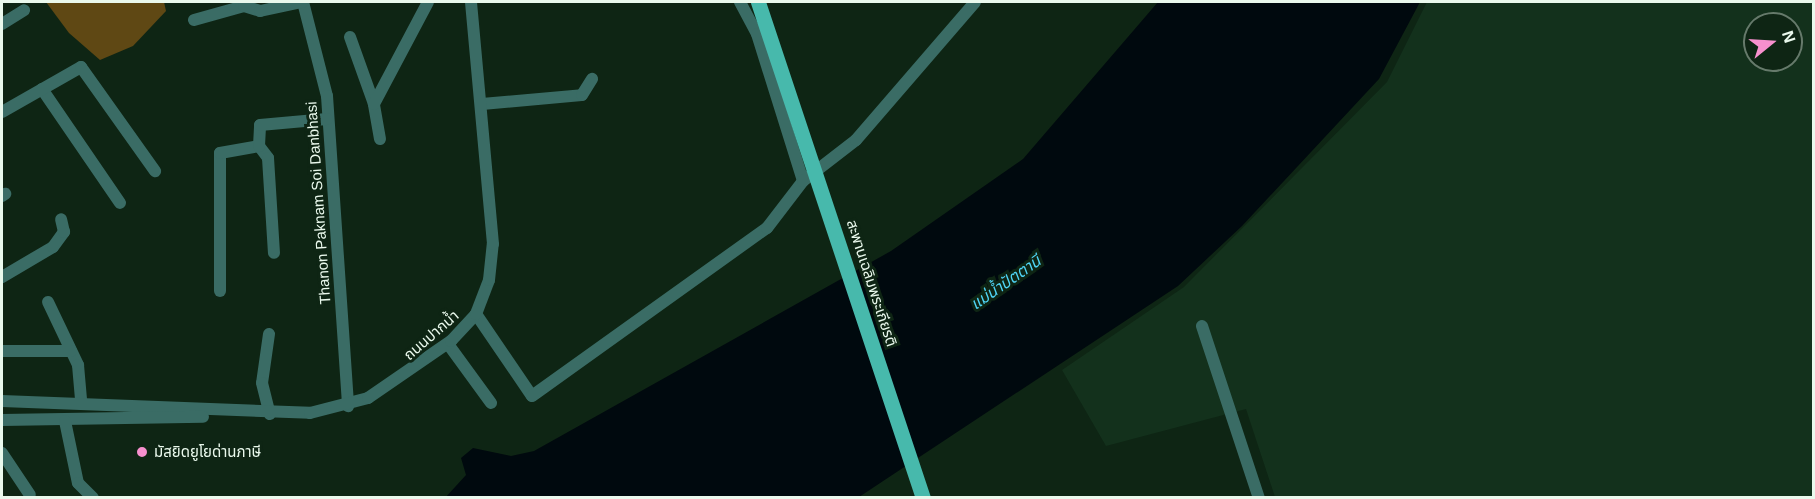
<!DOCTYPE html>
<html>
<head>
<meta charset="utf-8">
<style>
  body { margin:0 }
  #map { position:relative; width:1815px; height:499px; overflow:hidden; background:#0e2514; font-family:Arial,"Noto Sans Thai",sans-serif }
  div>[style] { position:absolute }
  .built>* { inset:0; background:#13311c }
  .forest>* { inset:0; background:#5f4814 }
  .water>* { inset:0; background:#00090e }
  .minor>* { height:12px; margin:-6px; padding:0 6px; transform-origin:6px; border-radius:6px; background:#3a6c65 }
  .major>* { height:15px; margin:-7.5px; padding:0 7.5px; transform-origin:7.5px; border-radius:7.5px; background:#47b9ac }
  .dots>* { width:16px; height:16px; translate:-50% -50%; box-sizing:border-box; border:3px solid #0e2514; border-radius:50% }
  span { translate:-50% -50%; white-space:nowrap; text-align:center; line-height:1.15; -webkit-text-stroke:6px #0e2514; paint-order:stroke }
  .street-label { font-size:15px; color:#eaf9ed }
  .poi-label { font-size:15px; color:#eaf9ed }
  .left { translate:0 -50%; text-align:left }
  .water-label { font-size:16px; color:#4fd4f5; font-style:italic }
  .frame { position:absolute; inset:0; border:3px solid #eaf9ed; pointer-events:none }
  .north { position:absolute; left:1743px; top:12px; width:60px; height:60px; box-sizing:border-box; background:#0e2514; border:2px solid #667a6b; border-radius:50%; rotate:72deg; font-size:16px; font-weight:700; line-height:24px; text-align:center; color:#eaf9ed }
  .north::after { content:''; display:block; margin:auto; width:21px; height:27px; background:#f790ce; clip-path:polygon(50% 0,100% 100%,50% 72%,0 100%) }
</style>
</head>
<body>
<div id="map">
  <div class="built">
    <i style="clip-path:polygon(evenodd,1427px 2px,1813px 2px,1813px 497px,1275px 497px,1246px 409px,1106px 446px,1062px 370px,1184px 287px,1387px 82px,1427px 2px,1755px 24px,1791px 24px,1791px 60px,1755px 60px,1755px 24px)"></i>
  </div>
  <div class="forest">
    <i style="clip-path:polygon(46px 2px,164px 2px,166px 11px,133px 46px,100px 60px,69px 33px)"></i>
  </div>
  <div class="water">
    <i style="clip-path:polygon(1158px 2px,1420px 2px,1379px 79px,1242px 226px,1178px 286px,859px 497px,445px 498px,466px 475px,461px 458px,473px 448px,511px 456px,534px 451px,891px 251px,1023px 159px)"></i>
  </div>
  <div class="minor">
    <i style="left:303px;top:2px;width:97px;rotate:75.7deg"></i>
    <i style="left:327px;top:96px;width:311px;rotate:86.1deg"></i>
    <i style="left:740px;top:2px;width:36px;rotate:62deg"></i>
    <i style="left:757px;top:34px;width:154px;rotate:72.6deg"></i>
    <i style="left:194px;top:20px;width:52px;rotate:-15.6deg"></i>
    <i style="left:244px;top:6px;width:17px;rotate:17deg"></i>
    <i style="left:260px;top:11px;width:43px;rotate:-12.1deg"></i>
    <i style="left:2px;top:24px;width:26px;rotate:-32deg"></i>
    <i style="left:350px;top:37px;width:71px;rotate:70.3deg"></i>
    <i style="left:42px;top:89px;width:138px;rotate:55.6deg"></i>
    <i style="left:482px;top:104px;width:100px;rotate:-5.1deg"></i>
    <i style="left:582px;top:95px;width:19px;rotate:-58deg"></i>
    <i style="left:2px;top:112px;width:91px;rotate:-29.7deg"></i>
    <i style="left:81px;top:67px;width:128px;rotate:54.6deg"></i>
    <i style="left:380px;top:139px;width:36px;rotate:-100deg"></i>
    <i style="left:374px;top:104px;width:115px;rotate:-62.1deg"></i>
    <i style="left:259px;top:146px;width:15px;rotate:53deg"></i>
    <i style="left:268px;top:158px;width:95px;rotate:86.4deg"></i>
    <i style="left:2px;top:196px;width:4px;rotate:-34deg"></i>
    <i style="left:2px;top:277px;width:59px;rotate:-30.5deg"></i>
    <i style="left:53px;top:247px;width:19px;rotate:-54deg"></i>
    <i style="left:64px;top:232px;width:13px;rotate:-103deg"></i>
    <i style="left:220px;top:291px;width:138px;rotate:-90deg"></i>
    <i style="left:220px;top:153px;width:40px;rotate:-10deg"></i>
    <i style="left:259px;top:146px;width:21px;rotate:-87deg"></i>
    <i style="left:260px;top:125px;width:67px;rotate:-5.1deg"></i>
    <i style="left:48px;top:302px;width:70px;rotate:64.5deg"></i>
    <i style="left:78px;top:365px;width:36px;rotate:85deg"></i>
    <i style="left:476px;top:314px;width:99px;rotate:55.7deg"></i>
    <i style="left:532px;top:396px;width:289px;rotate:-35.6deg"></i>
    <i style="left:767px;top:228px;width:59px;rotate:-52.5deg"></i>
    <i style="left:803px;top:181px;width:67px;rotate:-37.7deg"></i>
    <i style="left:856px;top:140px;width:182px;rotate:-49.2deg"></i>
    <i style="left:1202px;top:326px;width:181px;rotate:71.7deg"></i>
    <i style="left:269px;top:334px;width:49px;rotate:98.1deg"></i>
    <i style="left:262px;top:383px;width:32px;rotate:76deg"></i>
    <i style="left:448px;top:344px;width:73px;rotate:53.9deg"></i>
    <i style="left:2px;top:351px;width:69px"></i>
    <i style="left:2px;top:401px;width:308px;rotate:2.2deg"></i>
    <i style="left:310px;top:413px;width:60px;rotate:-14.5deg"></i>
    <i style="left:368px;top:398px;width:101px;rotate:-34.5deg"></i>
    <i style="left:451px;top:341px;width:37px;rotate:-47deg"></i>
    <i style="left:476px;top:314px;width:36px;rotate:-69deg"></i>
    <i style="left:489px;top:280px;width:36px;rotate:-84deg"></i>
    <i style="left:493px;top:244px;width:243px;rotate:-95.2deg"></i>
    <i style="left:2px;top:420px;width:201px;rotate:-0.9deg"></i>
    <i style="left:65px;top:421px;width:63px;rotate:78.2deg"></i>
    <i style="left:78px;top:483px;width:21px;rotate:45deg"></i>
    <i style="left:2px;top:453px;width:50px;rotate:56.3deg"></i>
  </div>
  <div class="major">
    <i style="left:758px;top:2px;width:523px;rotate:71.6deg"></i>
  </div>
  <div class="dots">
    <i style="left:142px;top:452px;background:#f790ce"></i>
  </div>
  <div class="street-label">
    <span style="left:318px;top:203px;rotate:-94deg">Thanon Paknam Soi Danbhasi</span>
    <span style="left:872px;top:283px;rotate:72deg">สะพานเฉลิมพระเกียรติ</span>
    <span style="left:431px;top:335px;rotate:-41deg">ถนนปากน้ำ</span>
  </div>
  <div class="poi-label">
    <span class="left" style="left:154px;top:452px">มัสยิดยูโยด่านภาษี</span>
  </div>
  <div class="water-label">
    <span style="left:1006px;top:283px;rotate:-35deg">แม่น้ำปัตตานี</span>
  </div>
  <div class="frame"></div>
  <div class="north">N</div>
</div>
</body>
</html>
